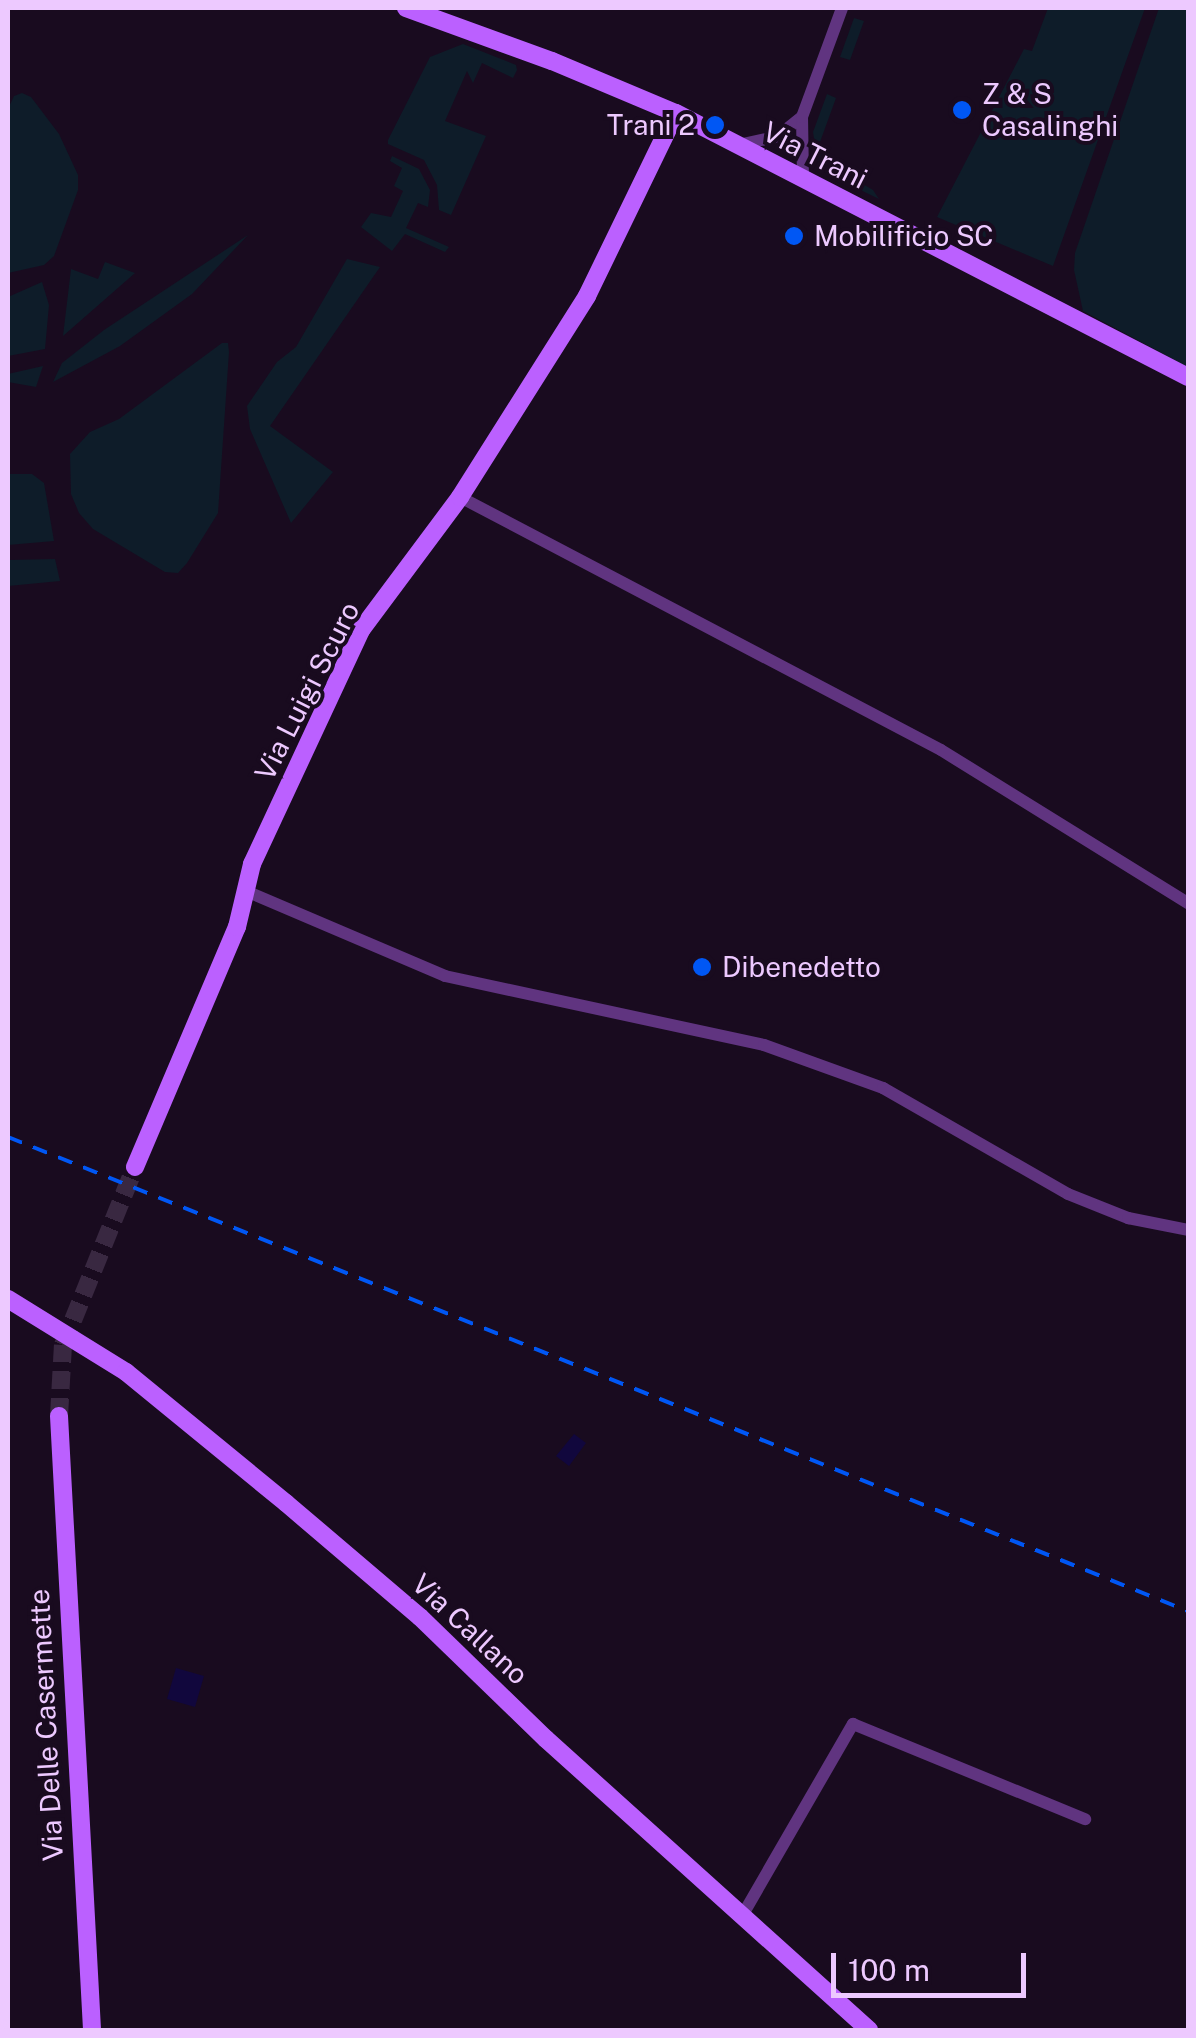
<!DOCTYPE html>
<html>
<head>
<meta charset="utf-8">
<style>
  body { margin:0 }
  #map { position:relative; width:1196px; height:2038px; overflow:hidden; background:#190b1f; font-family:"Public Sans",sans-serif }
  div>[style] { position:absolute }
  .green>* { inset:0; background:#0e1c29 }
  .water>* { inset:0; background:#11073d }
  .secondary-tunnel>* { height:18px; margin-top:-9px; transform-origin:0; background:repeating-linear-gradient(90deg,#392841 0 18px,transparent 0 27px) }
  .street>* { height:12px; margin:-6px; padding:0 6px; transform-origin:6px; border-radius:6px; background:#603480 }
  .secondary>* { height:18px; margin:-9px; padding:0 9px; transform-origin:9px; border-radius:9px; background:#bb60ff }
  .rail>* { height:4px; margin-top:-2px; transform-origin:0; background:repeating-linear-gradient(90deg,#0057f4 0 15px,transparent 0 27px) }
  .dots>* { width:28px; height:28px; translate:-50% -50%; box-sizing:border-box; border:5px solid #190b1f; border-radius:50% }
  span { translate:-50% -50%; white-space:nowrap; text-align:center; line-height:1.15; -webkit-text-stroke:8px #190b1f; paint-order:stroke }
  .poi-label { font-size:28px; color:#edc9ff }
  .left { translate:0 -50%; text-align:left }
  .right { translate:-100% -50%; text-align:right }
  .street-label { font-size:28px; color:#edc9ff }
  .frame { position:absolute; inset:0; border:10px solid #edc9ff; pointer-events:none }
  .scale { position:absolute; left:831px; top:1953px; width:195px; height:45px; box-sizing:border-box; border:5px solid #edc9ff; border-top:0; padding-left:12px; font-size:30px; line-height:35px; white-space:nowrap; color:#edc9ff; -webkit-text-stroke:8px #190b1f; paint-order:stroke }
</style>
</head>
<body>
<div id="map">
  <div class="green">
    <i style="clip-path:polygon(1048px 8px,1145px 8px,1053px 266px,937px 217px,1024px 49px,1032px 51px)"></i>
    <i style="clip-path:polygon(1159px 8px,1188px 8px,1188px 367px,1083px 311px,1074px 270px,1075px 253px)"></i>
    <i style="clip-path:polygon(854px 18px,864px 21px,850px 60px,840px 57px)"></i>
    <i style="clip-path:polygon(463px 44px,516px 65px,517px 70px,513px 78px,482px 63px,473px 83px,467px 71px,445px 121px,486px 136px,451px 215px,439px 210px,437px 185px,424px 160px,388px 144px,388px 140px,430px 57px)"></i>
    <i style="clip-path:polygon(22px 93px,31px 97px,59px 134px,78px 175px,78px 190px,54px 256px,44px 265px,8px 273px,8px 109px,14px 96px)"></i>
    <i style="clip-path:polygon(827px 94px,836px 98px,820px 142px,827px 163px,873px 190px,879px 199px,842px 181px,818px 163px,813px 132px)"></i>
    <i style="clip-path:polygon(392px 156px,419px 169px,430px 190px,428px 207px,418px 203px,406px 228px,449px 247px,445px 252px,405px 234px,392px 251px,361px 227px,371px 213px,391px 217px,403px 191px,394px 186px,402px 168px,390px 161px)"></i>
    <i style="clip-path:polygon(248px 235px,192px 294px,120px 346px,53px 382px,62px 363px,104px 330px)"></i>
    <i style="clip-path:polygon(347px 259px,380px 267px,270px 426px,333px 472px,291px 523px,250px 429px,247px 406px,277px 362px,296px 347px)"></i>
    <i style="clip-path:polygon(105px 262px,135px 273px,63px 336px,71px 269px,98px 279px)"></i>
    <i style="clip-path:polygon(42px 282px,49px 305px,45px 349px,8px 356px,8px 297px)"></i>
    <i style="clip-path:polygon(222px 343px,228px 343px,229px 352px,218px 513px,187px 563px,178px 573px,165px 572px,93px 529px,79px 513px,71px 494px,70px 454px,90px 432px,119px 419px)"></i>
    <i style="clip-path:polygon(43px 366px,36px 387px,8px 382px,8px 374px)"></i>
    <i style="clip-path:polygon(8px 474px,32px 474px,44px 483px,54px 541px,8px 545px)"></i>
    <i style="clip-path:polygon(8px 560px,55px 559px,60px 581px,8px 586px)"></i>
  </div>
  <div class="water">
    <i style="clip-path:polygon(574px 1434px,586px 1443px,569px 1466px,556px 1456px)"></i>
    <i style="clip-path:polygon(176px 1668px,204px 1676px,195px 1707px,167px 1699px)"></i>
  </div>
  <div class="secondary-tunnel">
    <i style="left:59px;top:1416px;width:71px;rotate:-86.8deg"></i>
    <i style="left:63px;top:1345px;width:192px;rotate:-68deg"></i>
  </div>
  <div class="street">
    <i style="left:738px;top:145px;width:40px;rotate:-12deg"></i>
    <i style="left:777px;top:137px;width:32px;rotate:-39deg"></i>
    <i style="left:803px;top:179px;width:62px;rotate:-90.9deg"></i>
    <i style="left:802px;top:117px;width:116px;rotate:-69.8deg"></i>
    <i style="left:460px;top:497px;width:543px;rotate:27.74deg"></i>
    <i style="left:941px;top:750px;width:291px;rotate:31.8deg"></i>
    <i style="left:246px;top:891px;width:216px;rotate:23.1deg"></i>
    <i style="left:445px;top:976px;width:326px;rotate:12.2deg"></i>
    <i style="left:764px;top:1045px;width:127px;rotate:19.9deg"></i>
    <i style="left:883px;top:1088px;width:213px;rotate:29.8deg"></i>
    <i style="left:1068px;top:1194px;width:65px;rotate:21.8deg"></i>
    <i style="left:1128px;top:1218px;width:61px;rotate:11.3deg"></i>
    <i style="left:742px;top:1916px;width:222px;rotate:-60deg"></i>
    <i style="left:853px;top:1724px;width:251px;rotate:22.3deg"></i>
  </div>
  <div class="secondary">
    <i style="left:406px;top:8px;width:155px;rotate:20deg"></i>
    <i style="left:552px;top:61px;width:134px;rotate:22.8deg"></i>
    <i style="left:676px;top:113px;width:576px;rotate:27.28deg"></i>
    <i style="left:135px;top:1167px;width:261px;rotate:-67deg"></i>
    <i style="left:237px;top:927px;width:65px;rotate:-76.6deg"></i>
    <i style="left:252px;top:864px;width:258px;rotate:-65deg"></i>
    <i style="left:361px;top:630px;width:166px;rotate:-53.3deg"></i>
    <i style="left:460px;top:497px;width:238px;rotate:-57.7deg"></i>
    <i style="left:587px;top:296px;width:203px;rotate:-64.1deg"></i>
    <i style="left:8px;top:1299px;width:139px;rotate:31.7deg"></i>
    <i style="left:126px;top:1372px;width:207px;rotate:39.3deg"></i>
    <i style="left:286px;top:1503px;width:176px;rotate:40.4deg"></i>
    <i style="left:420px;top:1617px;width:175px;rotate:44.1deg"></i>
    <i style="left:546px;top:1739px;width:435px;rotate:42deg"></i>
    <i style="left:59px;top:1416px;width:615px;rotate:86.92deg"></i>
  </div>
  <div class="rail">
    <i style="left:8px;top:1137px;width:1272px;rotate:21.89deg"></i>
  </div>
  <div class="dots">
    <i style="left:962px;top:110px;background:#0057f4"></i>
    <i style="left:715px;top:125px;background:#0057f4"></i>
    <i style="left:794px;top:236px;background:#0057f4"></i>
    <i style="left:702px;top:967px;background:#0057f4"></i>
  </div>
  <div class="poi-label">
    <span class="left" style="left:982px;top:110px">Z &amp; S<br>Casalinghi</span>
    <span class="right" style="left:695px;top:125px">Trani 2</span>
    <span class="left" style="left:814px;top:236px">Mobilificio SC</span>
    <span class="left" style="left:722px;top:967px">Dibenedetto</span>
  </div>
  <div class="street-label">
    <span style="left:815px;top:155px;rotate:27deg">Via Trani</span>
    <span style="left:307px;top:691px;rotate:-63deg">Via Luigi Scuro</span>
    <span style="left:470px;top:1629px;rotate:43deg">Via Callano</span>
    <span style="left:46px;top:1725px;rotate:-93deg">Via Delle Casermette</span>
  </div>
  <div class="frame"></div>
  <div class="scale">100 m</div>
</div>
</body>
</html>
